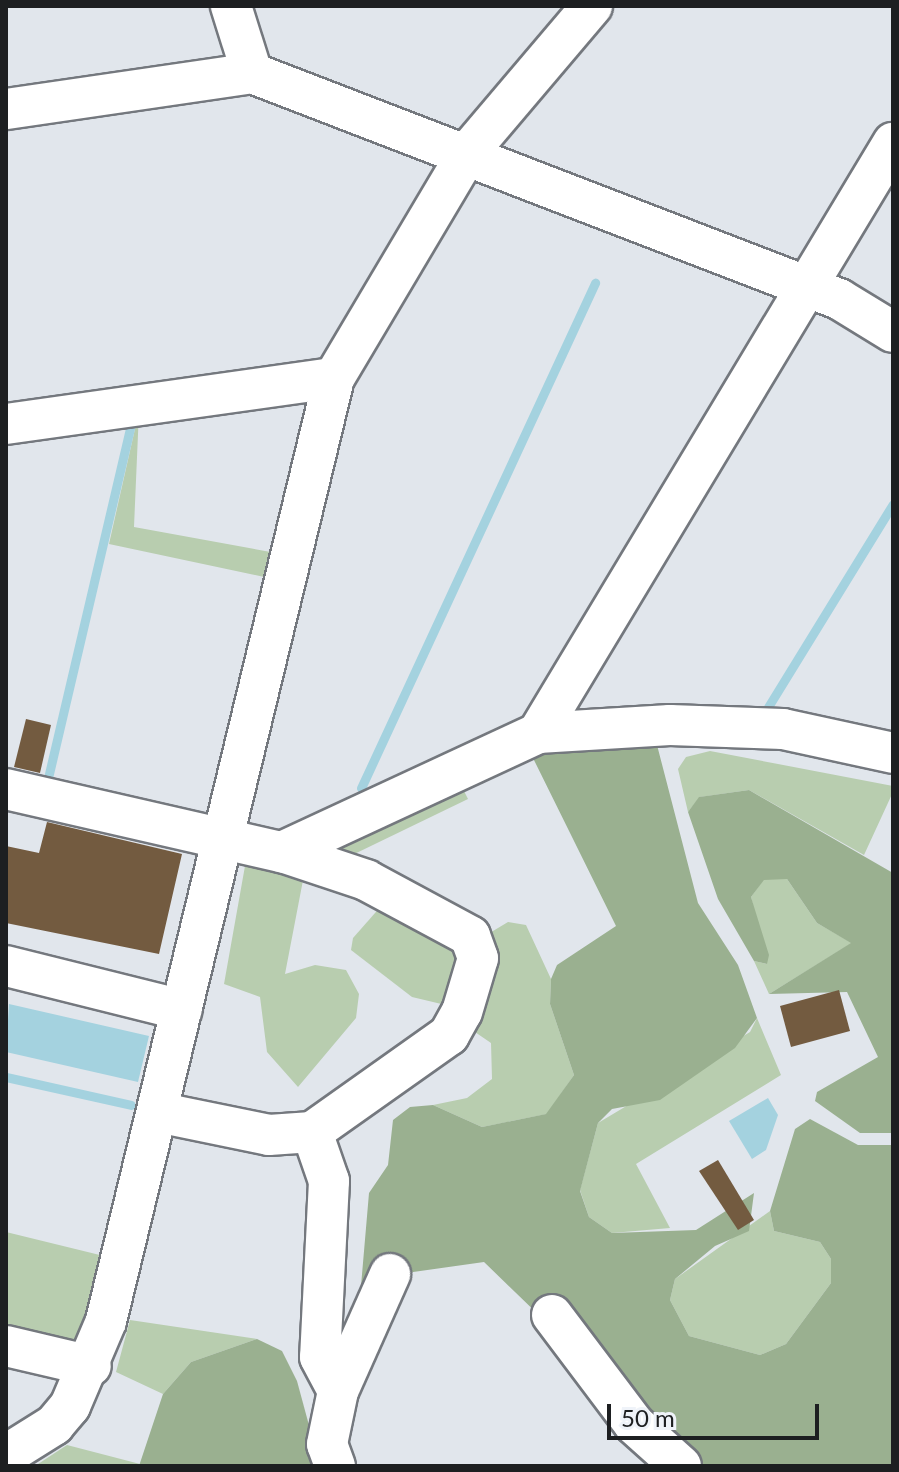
<!DOCTYPE html>
<html>
<head>
<meta charset="utf-8">
<style>
  body { margin:0 }
  #map { position:relative; width:899px; height:1472px; overflow:hidden; background:#e1e6ec; font-family:Lato,sans-serif }
  div>[style] { position:absolute }
  .green>* { inset:0; background:#b8cdaf }
  .forest>* { inset:0; background:#9ab090 }
  .water>* { inset:0; background:#a4d2df }
  .stream>* { height:9px; margin:-4.5px; padding:0 4.5px; transform-origin:4.5px; border-radius:4.5px; background:#a4d2df }
  .building>* { inset:0; background:#735b40 }
  .roads { filter:drop-shadow(2px 0 #74787e) drop-shadow(-2px 0 #74787e) drop-shadow(0 2px #74787e) drop-shadow(0 -2px #74787e) }
  .minor>* { height:40px; margin:-20px; padding:0 20px; transform-origin:20px; border-radius:20px; background:#fff }
  span { translate:-50% -50%; white-space:nowrap; text-align:center; line-height:1.15; -webkit-text-stroke:8px #eff3f9; paint-order:stroke }
  .frame { position:absolute; inset:0; border:8px solid #1d1f21; pointer-events:none }
  .scale { position:absolute; left:607px; top:1404px; width:212px; height:36px; box-sizing:border-box; border:4px solid #1d1f21; border-top:0; padding-left:10px; font-size:24px; line-height:28px; white-space:nowrap; color:#1d1f21; -webkit-text-stroke:6px #eff3f9; paint-order:stroke }
</style>
</head>
<body>
<div id="map">
  <div class="green">
    <i style="clip-path:polygon(139px 411px,134px 527px,276px 553px,269px 578px,109px 544px)"></i>
    <i style="clip-path:polygon(710px 751px,893px 786px,893px 792px,864px 855px,749px 790px,700px 797px,688px 812px,678px 769px,686px 757px)"></i>
    <i style="clip-path:polygon(460px 783px,468px 799px,344px 859px,310px 852px)"></i>
    <i style="clip-path:polygon(245px 866px,304px 875px,285px 974px,315px 965px,346px 970px,359px 994px,356px 1018px,298px 1087px,267px 1052px,260px 997px,224px 984px)"></i>
    <i style="clip-path:polygon(764px 879px,787px 879px,817px 923px,852px 943px,769px 994px,754px 961px,767px 964px,751px 897px)"></i>
    <i style="clip-path:polygon(390px 896px,463px 939px,454px 1007px,412px 997px,351px 950px,353px 938px)"></i>
    <i style="clip-path:polygon(508px 922px,526px 925px,551px 979px,550px 1004px,574px 1075px,547px 1114px,482px 1127px,433px 1105px,467px 1098px,492px 1079px,491px 1043px,472px 1030px,488px 934px)"></i>
    <i style="clip-path:polygon(757px 1018px,781px 1075px,636px 1164px,670px 1228px,612px 1233px,589px 1217px,580px 1190px,598px 1123px,750px 1032px)"></i>
    <i style="clip-path:polygon(770px 1211px,774px 1231px,820px 1242px,831px 1259px,831px 1283px,786px 1344px,760px 1355px,689px 1336px,670px 1300px,675px 1279px)"></i>
    <i style="clip-path:polygon(6px 1232px,108px 1257px,76px 1346px,6px 1335px)"></i>
    <i style="clip-path:polygon(130px 1320px,257px 1339px,191px 1362px,163px 1394px,116px 1372px)"></i>
    <i style="clip-path:polygon(67px 1445px,140px 1464px,35px 1466px)"></i>
  </div>
  <div class="forest">
    <i style="clip-path:polygon(657px 745px,698px 903px,738px 965px,757px 1018px,735px 1048px,660px 1100px,612px 1109px,598px 1123px,580px 1191px,589px 1217px,612px 1233px,696px 1230px,754px 1193px,749px 1231px,715px 1246px,675px 1279px,670px 1300px,689px 1336px,760px 1355px,786px 1344px,831px 1283px,831px 1259px,820px 1242px,774px 1231px,770px 1211px,795px 1129px,810px 1119px,858px 1145px,893px 1145px,893px 1466px,695px 1466px,484px 1262px,399px 1274px,364px 1293px,361px 1286px,369px 1193px,388px 1165px,393px 1120px,410px 1107px,433px 1105px,482px 1127px,546px 1114px,574px 1075px,550px 1004px,551px 979px,557px 965px,616px 926px,531px 754px)"></i>
    <i style="clip-path:polygon(749px 790px,893px 873px,893px 1133px,860px 1133px,815px 1101px,817px 1092px,878px 1057px,847px 992px,769px 994px,851px 943px,817px 923px,787px 879px,764px 880px,751px 897px,769px 955px,767px 964px,754px 961px,718px 899px,688px 812px,699px 797px)"></i>
    <i style="clip-path:polygon(257px 1339px,282px 1351px,297px 1381px,320px 1466px,139px 1466px,163px 1394px,191px 1362px)"></i>
  </div>
  <div class="water">
    <i style="clip-path:polygon(9px 1004px,149px 1036px,138px 1082px,6px 1052px)"></i>
    <i style="clip-path:polygon(768px 1098px,778px 1115px,766px 1150px,752px 1159px,729px 1121px)"></i>
  </div>
  <div class="stream">
    <i style="left:768px;top:707px;width:238px;rotate:-58.4deg"></i>
    <i style="left:48px;top:778px;width:363px;rotate:-76.8deg"></i>
    <i style="left:361px;top:788px;width:557px;rotate:-65.14deg"></i>
    <i style="left:6px;top:1077px;width:128px;rotate:12.6deg"></i>
  </div>
  <div class="building">
    <i style="clip-path:polygon(26px 719px,51px 725px,40px 773px,14px 767px)"></i>
    <i style="clip-path:polygon(47px 822px,182px 854px,159px 954px,6px 923px,6px 846px,39px 853px)"></i>
    <i style="clip-path:polygon(839px 990px,850px 1031px,791px 1047px,780px 1006px)"></i>
    <i style="clip-path:polygon(718px 1160px,754px 1220px,738px 1230px,699px 1171px)"></i>
  </div>
  <div class="roads">
    <div class="minor">
      <i style="left:231px;top:6px;width:70px;rotate:72.6deg"></i>
      <i style="left:6px;top:109px;width:249px;rotate:-8.3deg"></i>
      <i style="left:252px;top:73px;width:629px;rotate:21.06deg"></i>
      <i style="left:839px;top:299px;width:63px;rotate:31.4deg"></i>
      <i style="left:6px;top:424px;width:331px;rotate:-8deg"></i>
      <i style="left:538px;top:733px;width:689px;rotate:-58.96deg"></i>
      <i style="left:6px;top:789px;width:283px;rotate:12.9deg"></i>
      <i style="left:282px;top:852px;width:282px;rotate:-24.9deg"></i>
      <i style="left:538px;top:733px;width:132px;rotate:-3.5deg"></i>
      <i style="left:670px;top:725px;width:113px;rotate:2deg"></i>
      <i style="left:783px;top:729px;width:113px;rotate:12.3deg"></i>
      <i style="left:6px;top:966px;width:181px;rotate:14deg"></i>
      <i style="left:157px;top:1112px;width:114px;rotate:11.6deg"></i>
      <i style="left:269px;top:1135px;width:43px;rotate:-4deg"></i>
      <i style="left:312px;top:1132px;width:168px;rotate:-35.3deg"></i>
      <i style="left:449px;top:1035px;width:26px;rotate:-61deg"></i>
      <i style="left:462px;top:1012px;width:56px;rotate:-73.5deg"></i>
      <i style="left:478px;top:958px;width:23px;rotate:-110deg"></i>
      <i style="left:470px;top:936px;width:118px;rotate:-151.7deg"></i>
      <i style="left:366px;top:880px;width:89px;rotate:-161.6deg"></i>
      <i style="left:312px;top:1132px;width:52px;rotate:70.9deg"></i>
      <i style="left:329px;top:1181px;width:176px;rotate:92.9deg"></i>
      <i style="left:320px;top:1357px;width:38px;rotate:62deg"></i>
      <i style="left:552px;top:1315px;width:136px;rotate:53deg"></i>
      <i style="left:634px;top:1424px;width:63px;rotate:41.8deg"></i>
      <i style="left:6px;top:1346px;width:87px;rotate:13.2deg"></i>
      <i style="left:6px;top:1455px;width:57px;rotate:-32deg"></i>
      <i style="left:54px;top:1425px;width:25px;rotate:-50deg"></i>
      <i style="left:70px;top:1406px;width:92px;rotate:-67deg"></i>
      <i style="left:106px;top:1321px;width:970px;rotate:-76.41deg"></i>
      <i style="left:334px;top:378px;width:264px;rotate:-59.3deg"></i>
      <i style="left:469px;top:151px;width:190px;rotate:-49.7deg"></i>
      <i style="left:335px;top:1466px;width:23px;rotate:-110deg"></i>
      <i style="left:327px;top:1444px;width:54px;rotate:-78.3deg"></i>
      <i style="left:338px;top:1391px;width:128px;rotate:-66deg"></i>
    </div>
  </div>
  <div class="frame"></div>
  <div class="scale">50 m</div>
</div>
</body>
</html>
